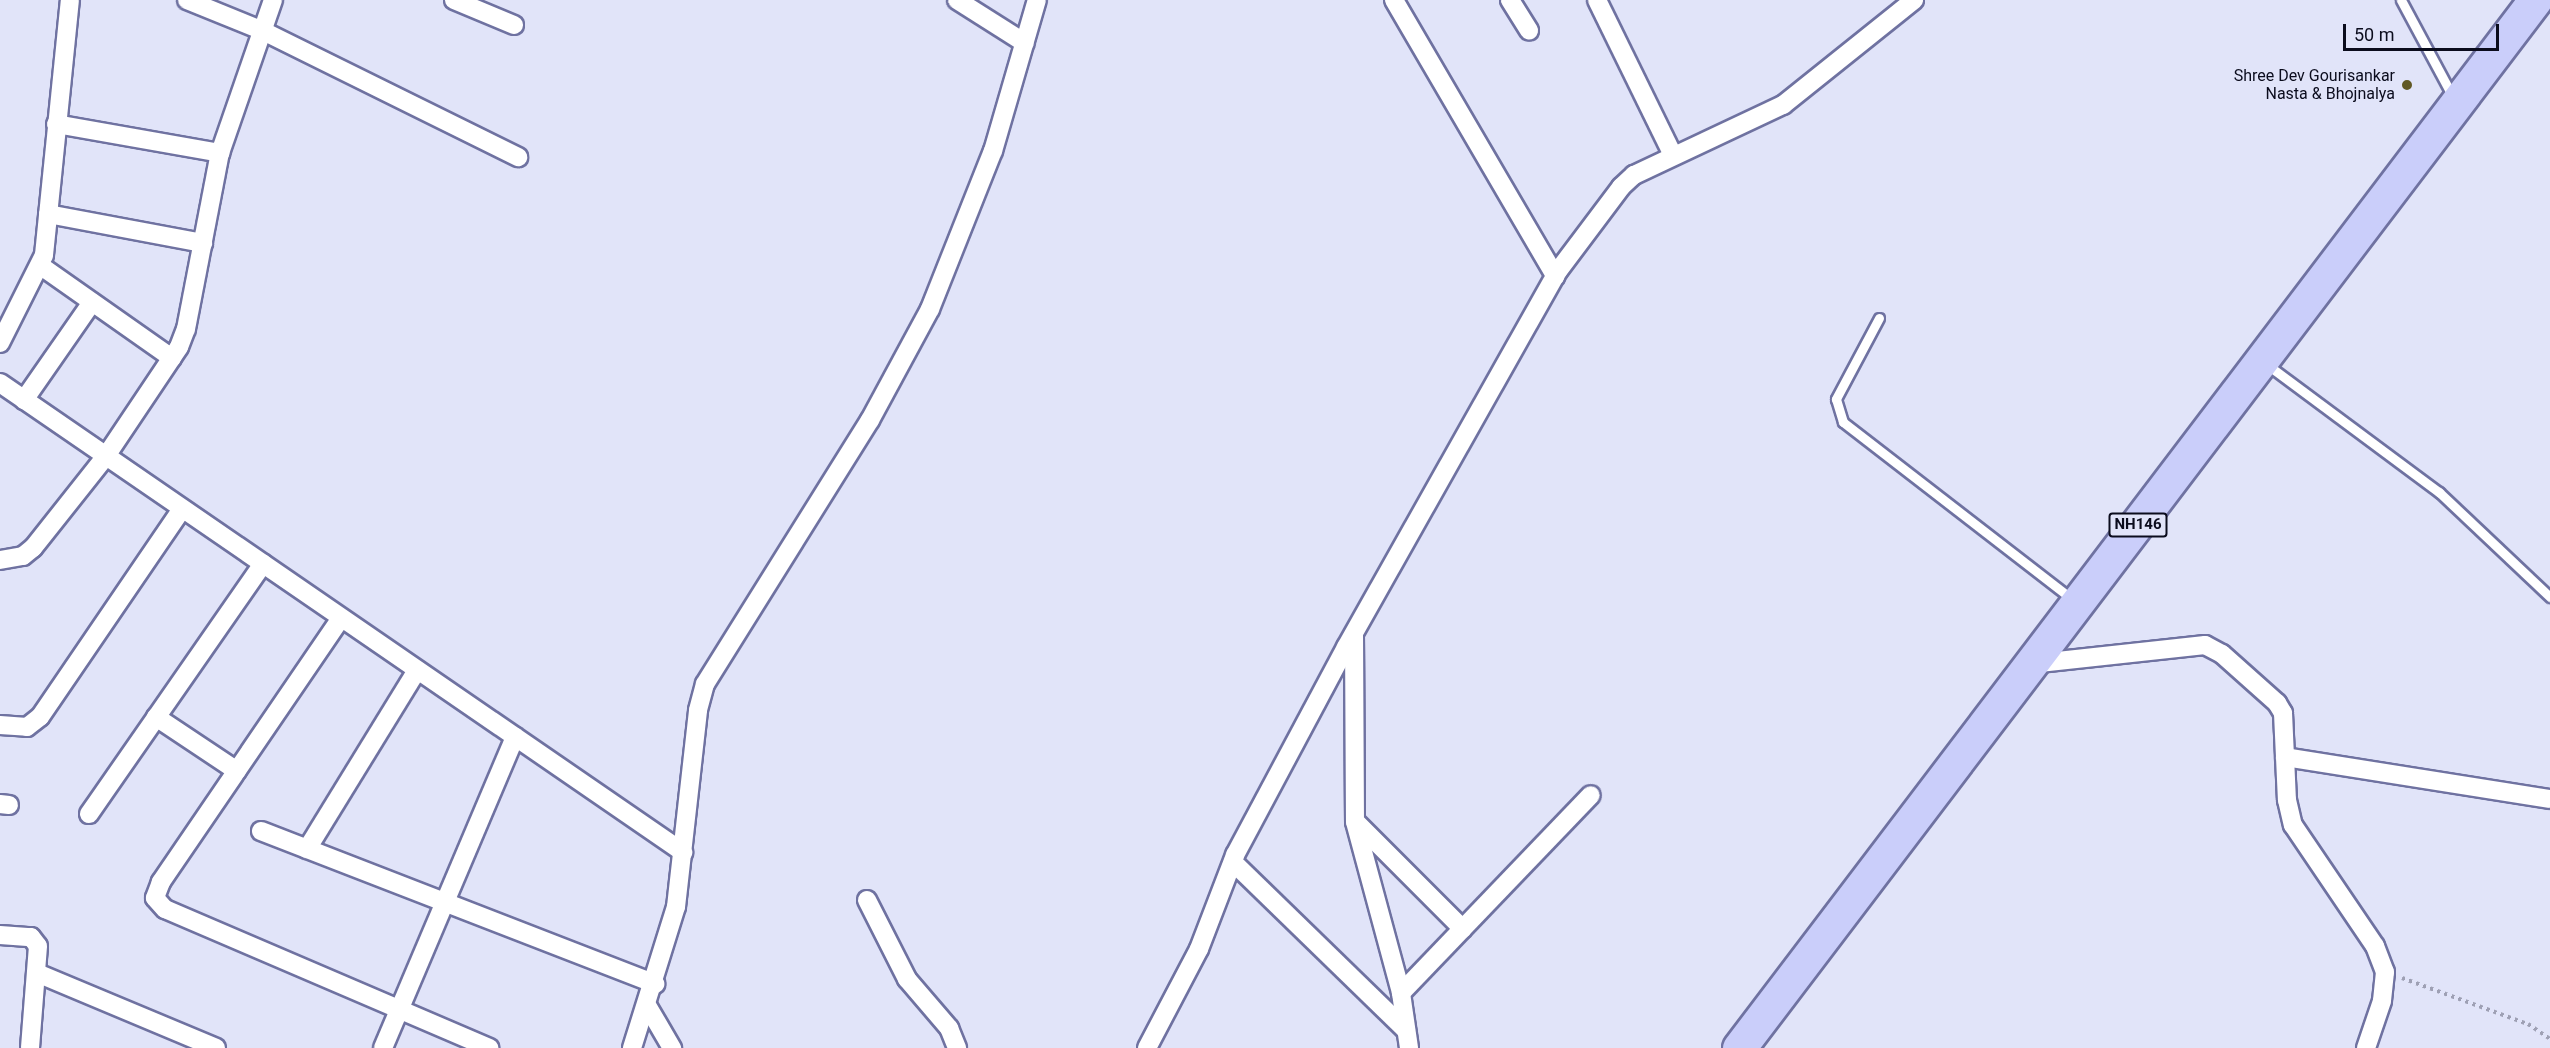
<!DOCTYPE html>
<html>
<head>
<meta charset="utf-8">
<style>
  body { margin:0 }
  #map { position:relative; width:2550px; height:1048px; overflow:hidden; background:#e1e4f9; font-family:Roboto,sans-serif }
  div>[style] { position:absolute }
  .path>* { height:4px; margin-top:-2px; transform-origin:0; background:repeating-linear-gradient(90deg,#9ea0b4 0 3px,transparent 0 7.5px) }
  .roads { filter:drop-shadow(2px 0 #6f72a1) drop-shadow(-2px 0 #6f72a1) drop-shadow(0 2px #6f72a1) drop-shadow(0 -2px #6f72a1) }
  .lane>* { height:9px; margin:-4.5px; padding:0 4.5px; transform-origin:4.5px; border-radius:4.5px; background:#fff }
  .street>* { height:18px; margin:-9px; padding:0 9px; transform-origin:9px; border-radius:9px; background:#fff }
  .highway>* { height:33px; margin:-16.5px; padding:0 16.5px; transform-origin:16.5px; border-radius:16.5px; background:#cacefa }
  .dots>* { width:16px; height:16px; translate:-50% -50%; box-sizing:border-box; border:3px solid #e1e4f9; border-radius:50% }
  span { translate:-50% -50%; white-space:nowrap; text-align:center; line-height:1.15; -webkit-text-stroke:6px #e1e4f9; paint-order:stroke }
  .shield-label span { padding:2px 4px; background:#e1e4f9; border:2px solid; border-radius:4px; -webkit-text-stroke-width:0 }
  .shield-label { font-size:15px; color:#0b0c1d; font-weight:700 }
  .poi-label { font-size:16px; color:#0b0c1d }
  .right { translate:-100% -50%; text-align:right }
  .scale { position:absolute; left:2343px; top:24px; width:156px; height:27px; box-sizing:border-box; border:3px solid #0b0c1d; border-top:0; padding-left:8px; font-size:18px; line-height:21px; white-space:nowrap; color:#0b0c1d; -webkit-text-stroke:4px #e1e4f9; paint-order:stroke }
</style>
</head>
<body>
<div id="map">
  <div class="path">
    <i style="left:2402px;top:978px;width:134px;rotate:20.1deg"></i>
    <i style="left:2528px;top:1024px;width:27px;rotate:34deg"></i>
  </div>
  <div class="roads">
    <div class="lane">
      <i style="left:2401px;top:0;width:112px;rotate:61.8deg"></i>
      <i style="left:1879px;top:318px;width:92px;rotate:118deg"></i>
      <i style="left:1836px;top:399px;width:24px;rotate:73deg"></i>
      <i style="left:1843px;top:422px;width:291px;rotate:37.7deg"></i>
      <i style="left:2265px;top:363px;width:217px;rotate:36.6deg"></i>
      <i style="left:2439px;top:492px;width:153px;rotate:43.4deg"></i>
    </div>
    <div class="street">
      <i style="left:187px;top:0;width:80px;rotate:22.1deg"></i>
      <i style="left:261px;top:30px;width:287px;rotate:26.3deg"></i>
      <i style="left:454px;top:0;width:65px;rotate:22.6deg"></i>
      <i style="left:957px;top:0;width:80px;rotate:32.3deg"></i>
      <i style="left:1394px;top:0;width:320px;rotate:59.7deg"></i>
      <i style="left:1510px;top:0;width:36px;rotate:58deg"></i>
      <i style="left:1597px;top:0;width:173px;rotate:63.9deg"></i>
      <i style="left:56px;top:124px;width:167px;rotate:10deg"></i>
      <i style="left:48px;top:214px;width:158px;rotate:10.6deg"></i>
      <i style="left:41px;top:266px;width:160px;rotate:35.1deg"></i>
      <i style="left:0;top:343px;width:98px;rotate:-63.4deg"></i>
      <i style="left:44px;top:255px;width:256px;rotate:-84.2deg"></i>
      <i style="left:0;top:383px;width:829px;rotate:34.48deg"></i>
      <i style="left:24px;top:400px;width:119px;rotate:-55.2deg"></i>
      <i style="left:0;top:560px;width:23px;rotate:-10deg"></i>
      <i style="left:23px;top:556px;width:13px;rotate:-39deg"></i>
      <i style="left:33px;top:548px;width:117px;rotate:-51.6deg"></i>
      <i style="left:106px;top:456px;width:131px;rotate:-56.2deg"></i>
      <i style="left:179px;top:347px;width:19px;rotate:-69deg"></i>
      <i style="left:186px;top:329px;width:179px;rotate:-79.1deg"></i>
      <i style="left:220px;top:153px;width:162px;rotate:-70.9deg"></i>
      <i style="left:341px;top:618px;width:320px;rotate:124.3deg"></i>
      <i style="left:161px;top:882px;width:17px;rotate:111deg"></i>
      <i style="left:155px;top:898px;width:15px;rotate:48deg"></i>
      <i style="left:165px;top:909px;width:353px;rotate:23.2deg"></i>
      <i style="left:1354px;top:634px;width:188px;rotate:89.7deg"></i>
      <i style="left:1355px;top:822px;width:177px;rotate:74.9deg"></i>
      <i style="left:1401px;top:993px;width:56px;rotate:81.7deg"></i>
      <i style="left:2030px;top:664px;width:176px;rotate:-6.2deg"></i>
      <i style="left:2205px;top:645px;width:19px;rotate:28deg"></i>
      <i style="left:2222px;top:654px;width:74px;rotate:41.7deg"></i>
      <i style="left:2277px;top:703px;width:12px;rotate:59deg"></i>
      <i style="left:2283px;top:713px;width:87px;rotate:87.4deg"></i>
      <i style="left:2287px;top:800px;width:26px;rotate:77deg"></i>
      <i style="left:2293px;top:825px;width:146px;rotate:55.9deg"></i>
      <i style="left:2375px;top:946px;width:28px;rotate:69deg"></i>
      <i style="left:2385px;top:972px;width:29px;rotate:96deg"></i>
      <i style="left:2382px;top:1001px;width:50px;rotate:108.8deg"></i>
      <i style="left:156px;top:717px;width:97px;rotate:33.7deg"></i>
      <i style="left:0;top:725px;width:27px;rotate:4deg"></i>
      <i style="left:27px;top:727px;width:16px;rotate:-38deg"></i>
      <i style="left:40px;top:717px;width:252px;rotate:-55.7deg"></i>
      <i style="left:2285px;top:757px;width:268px;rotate:9deg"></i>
      <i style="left:0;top:804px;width:9px;rotate:6deg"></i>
      <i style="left:89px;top:814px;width:305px;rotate:-55.2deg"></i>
      <i style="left:1356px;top:822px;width:151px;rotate:45deg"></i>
      <i style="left:261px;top:831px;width:423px;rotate:21.2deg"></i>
      <i style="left:307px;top:849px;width:210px;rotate:-58.4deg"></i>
      <i style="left:1233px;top:862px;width:241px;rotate:44.2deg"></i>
      <i style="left:867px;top:900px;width:89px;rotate:63.1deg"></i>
      <i style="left:907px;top:979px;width:65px;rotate:49.4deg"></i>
      <i style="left:949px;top:1028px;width:22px;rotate:68deg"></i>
      <i style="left:0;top:935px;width:31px;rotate:4deg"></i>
      <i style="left:31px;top:937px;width:11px;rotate:52deg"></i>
      <i style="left:38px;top:946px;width:102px;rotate:94.5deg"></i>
      <i style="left:37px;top:973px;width:194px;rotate:22.7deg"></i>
      <i style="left:1401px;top:993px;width:274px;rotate:-46.2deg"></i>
      <i style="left:648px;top:1007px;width:48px;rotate:59.7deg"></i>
      <i style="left:383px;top:1048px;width:338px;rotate:-67deg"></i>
      <i style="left:632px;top:1048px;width:148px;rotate:-72.7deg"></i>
      <i style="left:676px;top:907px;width:198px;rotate:-83.6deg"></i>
      <i style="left:698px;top:710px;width:27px;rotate:-75deg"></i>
      <i style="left:705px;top:684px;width:311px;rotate:-58deg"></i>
      <i style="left:870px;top:420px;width:126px;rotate:-61.6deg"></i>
      <i style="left:930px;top:309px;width:170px;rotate:-68.3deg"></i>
      <i style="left:993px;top:151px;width:157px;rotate:-73.8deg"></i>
      <i style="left:1147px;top:1048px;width:112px;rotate:-62.3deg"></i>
      <i style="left:1199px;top:949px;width:101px;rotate:-69deg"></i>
      <i style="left:1235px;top:855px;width:236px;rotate:-61.9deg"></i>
      <i style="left:1346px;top:647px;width:432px;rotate:-60.6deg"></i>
      <i style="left:1558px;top:271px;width:105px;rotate:-53.1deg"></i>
      <i style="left:1621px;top:187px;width:18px;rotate:-43deg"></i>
      <i style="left:1634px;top:175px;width:165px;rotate:-25.2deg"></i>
      <i style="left:1783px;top:105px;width:168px;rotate:-38.7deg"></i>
    </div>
    <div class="highway">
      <i style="left:1739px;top:1048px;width:1316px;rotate:-52.78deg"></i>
    </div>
  </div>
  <div class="dots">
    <i style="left:2407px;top:85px;background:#605824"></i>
  </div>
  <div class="shield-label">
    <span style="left:2138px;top:525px">NH146</span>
  </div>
  <div class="poi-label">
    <span class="right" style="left:2395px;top:85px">Shree Dev Gourisankar<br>Nasta &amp; Bhojnalya</span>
  </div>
  <div class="scale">50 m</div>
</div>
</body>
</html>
